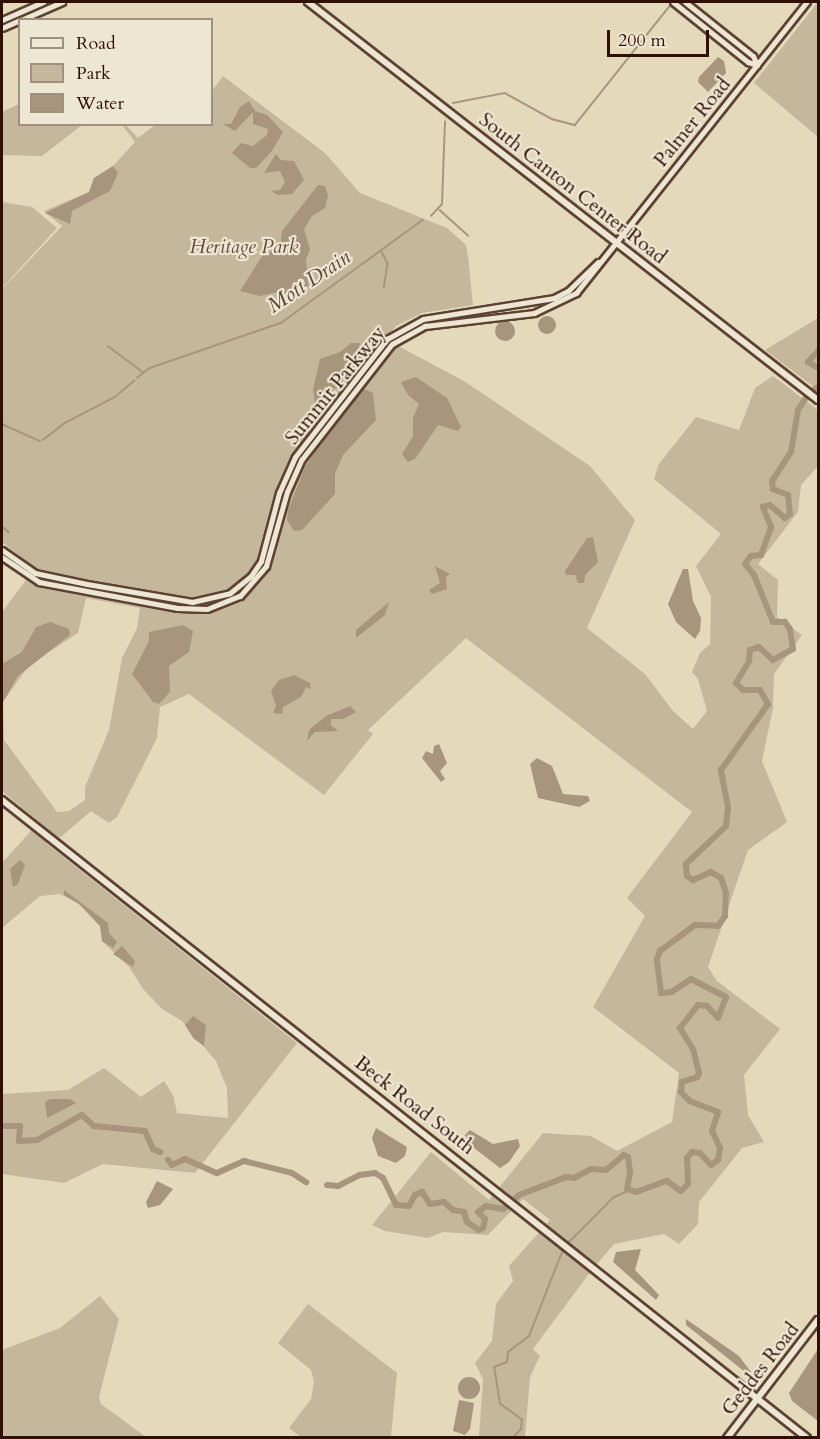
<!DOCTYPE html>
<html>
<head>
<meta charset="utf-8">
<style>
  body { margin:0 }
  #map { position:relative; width:820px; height:1439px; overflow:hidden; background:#e4d9bb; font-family:Cardo,serif }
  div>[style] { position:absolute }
  .green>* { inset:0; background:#c5b79c }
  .water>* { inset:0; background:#a7957d }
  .round { border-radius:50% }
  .stream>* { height:1.5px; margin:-0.75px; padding:0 0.75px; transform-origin:0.75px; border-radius:0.75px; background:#a7957d }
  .river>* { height:6px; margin:-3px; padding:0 3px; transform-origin:3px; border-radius:3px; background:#a7957d }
  .roads { filter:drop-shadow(2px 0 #5d4232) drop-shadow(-2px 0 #5d4232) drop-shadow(0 2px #5d4232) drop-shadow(0 -2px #5d4232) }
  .tertiary>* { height:5px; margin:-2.5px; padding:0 2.5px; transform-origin:2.5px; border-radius:2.5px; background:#ede6d3 }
  .secondary>* { height:6px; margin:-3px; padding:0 3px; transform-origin:3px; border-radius:3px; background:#ede6d3 }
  span { translate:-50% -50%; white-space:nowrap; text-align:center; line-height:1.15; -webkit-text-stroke:4.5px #ede6d3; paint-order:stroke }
  .street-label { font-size:20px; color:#301004 }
  .park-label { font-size:20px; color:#644a39; font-style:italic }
  .water-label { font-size:21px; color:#604534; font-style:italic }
  .frame { position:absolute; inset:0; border:3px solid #301004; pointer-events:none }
  .legend { position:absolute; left:18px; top:18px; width:195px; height:108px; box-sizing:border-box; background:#ede6d3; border:2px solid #a19080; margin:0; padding:8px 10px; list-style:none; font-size:18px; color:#301004 }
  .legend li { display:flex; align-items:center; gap:12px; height:30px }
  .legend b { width:30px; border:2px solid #a19080 }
  .scale { position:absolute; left:607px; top:30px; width:102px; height:27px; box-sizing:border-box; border:3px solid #301004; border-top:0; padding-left:8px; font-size:18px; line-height:21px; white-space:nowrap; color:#301004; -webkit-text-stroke:4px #ede6d3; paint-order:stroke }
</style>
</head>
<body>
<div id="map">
  <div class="green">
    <i style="clip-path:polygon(818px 2px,818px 137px,754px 83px)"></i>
    <i style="clip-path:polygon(evenodd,223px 76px,325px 153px,360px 193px,447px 228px,466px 245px,468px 256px,473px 305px,422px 313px,396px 326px,291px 455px,302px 462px,398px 346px,464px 381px,590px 466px,635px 520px,587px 628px,645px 674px,673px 711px,693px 729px,707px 711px,698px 679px,692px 672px,700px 653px,710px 644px,711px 597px,696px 566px,721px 534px,654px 479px,659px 464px,696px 417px,739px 430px,755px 388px,773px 376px,818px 410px,818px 466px,801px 485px,798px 512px,758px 564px,778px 580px,777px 617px,802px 635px,774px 674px,773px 708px,762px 761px,787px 822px,748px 850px,708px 967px,717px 981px,780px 1029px,744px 1075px,748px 1115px,764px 1142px,742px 1148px,699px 1202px,698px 1224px,679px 1244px,664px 1234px,614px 1244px,588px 1275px,533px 1349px,540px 1356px,530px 1377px,525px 1437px,479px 1437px,483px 1379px,475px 1363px,492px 1341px,496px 1304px,513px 1281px,509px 1266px,550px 1220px,523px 1199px,488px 1235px,443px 1232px,428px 1238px,385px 1231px,372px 1225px,431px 1152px,489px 1200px,543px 1133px,591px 1136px,617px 1151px,672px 1122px,679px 1073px,593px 1007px,645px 916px,627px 898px,692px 812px,466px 638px,368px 730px,373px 734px,324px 795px,189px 694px,160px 707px,157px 738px,117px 817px,109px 823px,91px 811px,62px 836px,46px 843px,297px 1043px,195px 1173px,103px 1164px,64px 1183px,2px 1174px,2px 1094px,68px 1090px,104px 1068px,141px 1097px,164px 1081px,173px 1095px,177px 1113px,228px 1118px,227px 1088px,216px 1061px,182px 1021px,162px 1009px,143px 989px,130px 968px,102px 941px,100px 926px,79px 904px,60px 894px,40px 896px,2px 928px,2px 863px,39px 822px,2px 791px,2px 612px,35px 568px,2px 542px,2px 289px,62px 226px,44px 211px,89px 192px,94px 178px,113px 166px,135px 142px,122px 125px,126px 125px,138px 138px,155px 125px,212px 124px,212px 91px,223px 76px,86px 598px,140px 608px,137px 628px,122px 658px,109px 730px,85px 787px,85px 800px,69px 811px,57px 812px,4px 740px,3px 702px,29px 665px,78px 633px,86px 598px)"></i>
    <i style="clip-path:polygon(19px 104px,20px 124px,82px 125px,42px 156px,2px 155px,2px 112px)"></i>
    <i style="clip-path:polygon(2px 202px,32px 207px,57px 228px,3px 287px)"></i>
    <i style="clip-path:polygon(818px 318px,818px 390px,765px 350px)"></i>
    <i style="clip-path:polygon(100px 1296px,119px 1319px,99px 1397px,101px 1404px,146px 1437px,2px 1437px,2px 1350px,60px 1328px)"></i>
    <i style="clip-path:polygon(308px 1304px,397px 1373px,391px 1437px,301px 1437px,289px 1428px,311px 1399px,314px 1382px,311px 1370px,278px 1343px)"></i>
  </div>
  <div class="water">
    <i style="clip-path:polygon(718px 57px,724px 61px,726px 73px,708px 92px,698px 82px,699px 77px)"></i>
    <i style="clip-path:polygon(249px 101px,255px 111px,267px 115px,283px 132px,272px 151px,256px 168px,250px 168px,232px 153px,241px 143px,253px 146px,267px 135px,268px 129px,253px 124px,253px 112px,235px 131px,223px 124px,231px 124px,240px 107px)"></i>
    <i style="clip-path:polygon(276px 154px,281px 160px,294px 161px,304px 180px,292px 194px,278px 195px,271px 191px,280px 190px,285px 182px,280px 171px,264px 173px)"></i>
    <i style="clip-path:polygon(113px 166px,118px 173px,110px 191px,72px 211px,70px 224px,45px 213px,89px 192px,94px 178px)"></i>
    <i style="clip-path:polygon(318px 185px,325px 186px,328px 195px,325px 208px,312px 216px,304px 229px,310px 249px,306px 260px,308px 286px,290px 294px,278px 292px,260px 296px,240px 291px,264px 253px,280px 249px,282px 231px)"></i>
    <i class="round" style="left:538px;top:316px;width:18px;height:18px"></i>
    <i class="round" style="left:495px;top:321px;width:20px;height:20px"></i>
    <i style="clip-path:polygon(351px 343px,359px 343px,362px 348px,360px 361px,316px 410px,313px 390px,320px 359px,340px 352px)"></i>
    <i style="clip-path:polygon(416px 377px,447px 398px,461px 427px,458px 431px,438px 425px,415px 459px,408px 462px,402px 454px,413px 436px,413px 418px,419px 404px,408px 395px,401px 382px)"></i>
    <i style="clip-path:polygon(364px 389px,373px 393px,376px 420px,343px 455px,335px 474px,335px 494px,302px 530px,294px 531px,287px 520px,288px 510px,305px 467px,336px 420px)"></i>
    <i style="clip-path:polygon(593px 537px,598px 562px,585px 575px,584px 583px,578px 583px,575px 575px,566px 575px,565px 571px,587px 538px)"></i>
    <i style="clip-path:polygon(435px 566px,450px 574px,446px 577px,447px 589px,432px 594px,429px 590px,440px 583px)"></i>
    <i style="clip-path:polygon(683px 569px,688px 569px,693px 601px,701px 618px,700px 631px,695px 639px,676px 622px,668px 604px)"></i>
    <i style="clip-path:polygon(389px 602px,385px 615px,356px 638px,356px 630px)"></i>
    <i style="clip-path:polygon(50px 622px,69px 629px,70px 635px,18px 676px,3px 702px,2px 736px,2px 664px,22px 652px,36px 627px)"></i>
    <i style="clip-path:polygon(183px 625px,193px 631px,189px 652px,169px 666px,170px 692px,159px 704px,153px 702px,132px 674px,149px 641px,149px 632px)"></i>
    <i style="clip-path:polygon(294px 675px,310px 683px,311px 689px,306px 687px,301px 697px,283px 707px,282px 714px,273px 713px,276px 706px,271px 691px,279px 680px)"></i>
    <i style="clip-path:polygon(350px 706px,356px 712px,343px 719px,331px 719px,331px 725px,338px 731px,315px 732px,307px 741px,309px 730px,326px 716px)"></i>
    <i style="clip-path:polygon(439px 744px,447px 763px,440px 771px,445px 779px,441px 782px,422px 758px,426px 751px,433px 754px,434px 746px)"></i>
    <i style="clip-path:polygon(537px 758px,552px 766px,563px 794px,588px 796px,590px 801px,579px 807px,538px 798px,530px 764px)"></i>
    <i style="clip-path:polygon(20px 860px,25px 865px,18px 884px,13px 887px,10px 869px)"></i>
    <i style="clip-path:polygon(64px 890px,108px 923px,109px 933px,117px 942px,113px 948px,102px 941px,100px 926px,79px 904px,64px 895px)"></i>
    <i style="clip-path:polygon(122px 946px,135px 961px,133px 967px,113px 954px)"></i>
    <i style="clip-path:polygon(193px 1016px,206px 1025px,204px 1046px,194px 1039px,185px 1025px)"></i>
    <i style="clip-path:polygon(50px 1099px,70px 1099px,76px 1103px,47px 1118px,45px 1102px)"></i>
    <i style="clip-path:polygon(376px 1128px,407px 1147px,405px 1156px,396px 1163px,378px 1156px,372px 1138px)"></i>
    <i style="clip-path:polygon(470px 1130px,493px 1144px,518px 1139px,520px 1146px,509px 1162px,500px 1168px,465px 1141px,463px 1137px)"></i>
    <i style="clip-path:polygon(157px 1181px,173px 1189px,160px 1205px,148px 1208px,146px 1202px)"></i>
    <i style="clip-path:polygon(641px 1249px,635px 1270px,659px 1295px,656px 1300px,613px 1262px,616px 1252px)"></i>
    <i style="clip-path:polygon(686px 1319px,739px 1356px,751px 1372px,745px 1372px,686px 1325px)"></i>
    <i style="clip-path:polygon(818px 1349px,818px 1421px,792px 1401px,789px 1393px)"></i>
    <i class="round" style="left:458px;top:1377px;width:22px;height:22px"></i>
    <i style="clip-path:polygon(459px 1400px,474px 1403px,470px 1429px,465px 1435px,453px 1431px)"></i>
  </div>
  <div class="stream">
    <i style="left:453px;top:103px;width:53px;rotate:-10.9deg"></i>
    <i style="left:505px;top:93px;width:54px;rotate:29deg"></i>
    <i style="left:552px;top:119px;width:24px;rotate:15deg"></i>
    <i style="left:575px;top:125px;width:151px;rotate:-51.5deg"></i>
    <i style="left:440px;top:210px;width:38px;rotate:42deg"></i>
    <i style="left:431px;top:216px;width:16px;rotate:-47deg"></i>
    <i style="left:442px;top:204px;width:82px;rotate:-87.9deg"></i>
    <i style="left:382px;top:252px;width:13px;rotate:63deg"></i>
    <i style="left:388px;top:264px;width:24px;rotate:99deg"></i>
    <i style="left:108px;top:346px;width:44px;rotate:36.6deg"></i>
    <i style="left:137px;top:378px;width:16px;rotate:-38deg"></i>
    <i style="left:150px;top:368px;width:139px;rotate:-19deg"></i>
    <i style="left:281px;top:323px;width:175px;rotate:-36deg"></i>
    <i style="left:2px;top:424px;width:42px;rotate:24.1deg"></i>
    <i style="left:43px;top:440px;width:28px;rotate:-38deg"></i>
    <i style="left:65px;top:423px;width:56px;rotate:-27.5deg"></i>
    <i style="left:115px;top:397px;width:25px;rotate:-40deg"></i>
    <i style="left:2px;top:526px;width:9px;rotate:41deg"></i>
    <i style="left:567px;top:1244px;width:66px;rotate:-45deg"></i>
    <i style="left:614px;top:1197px;width:15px;rotate:-23deg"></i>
    <i style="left:513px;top:1438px;width:12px;rotate:-48deg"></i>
    <i style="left:521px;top:1429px;width:9px;rotate:-84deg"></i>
    <i style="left:522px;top:1420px;width:27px;rotate:-144deg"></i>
    <i style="left:500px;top:1404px;width:37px;rotate:-99deg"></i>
    <i style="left:494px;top:1367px;width:14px;rotate:-21deg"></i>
    <i style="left:507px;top:1362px;width:10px;rotate:-84deg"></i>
    <i style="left:508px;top:1352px;width:26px;rotate:-37deg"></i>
    <i style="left:529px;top:1336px;width:96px;rotate:-68.5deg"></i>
  </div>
  <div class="river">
    <i style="left:818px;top:351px;width:15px;rotate:132deg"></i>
    <i style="left:808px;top:362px;width:12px;rotate:31deg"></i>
    <i style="left:2px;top:1126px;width:18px"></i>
    <i style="left:20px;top:1126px;width:15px;rotate:94deg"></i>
    <i style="left:19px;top:1141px;width:18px;rotate:-3deg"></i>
    <i style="left:37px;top:1140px;width:51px;rotate:-29.1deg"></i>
    <i style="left:82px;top:1115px;width:16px;rotate:43deg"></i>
    <i style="left:94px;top:1126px;width:51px;rotate:5.6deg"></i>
    <i style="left:145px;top:1131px;width:20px;rotate:66deg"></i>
    <i style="left:153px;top:1149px;width:8px;rotate:23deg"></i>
    <i style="left:168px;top:1160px;width:6px;rotate:51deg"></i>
    <i style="left:172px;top:1165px;width:14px;rotate:-25deg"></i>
    <i style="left:185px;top:1159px;width:35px;rotate:24deg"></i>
    <i style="left:217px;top:1173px;width:30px;rotate:-24deg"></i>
    <i style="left:244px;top:1161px;width:49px;rotate:14deg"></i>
    <i style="left:292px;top:1173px;width:17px;rotate:33deg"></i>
    <i style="left:327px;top:1185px;width:11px;rotate:5deg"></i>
    <i style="left:338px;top:1186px;width:25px;rotate:-27deg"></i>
    <i style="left:360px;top:1175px;width:15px;rotate:-8deg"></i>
    <i style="left:375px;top:1173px;width:9px;rotate:32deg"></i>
    <i style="left:383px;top:1178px;width:30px;rotate:64deg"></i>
    <i style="left:396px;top:1205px;width:13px;rotate:4deg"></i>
    <i style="left:409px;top:1206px;width:13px;rotate:-61deg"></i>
    <i style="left:415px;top:1195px;width:8px;rotate:-23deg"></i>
    <i style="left:422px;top:1192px;width:14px;rotate:56deg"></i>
    <i style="left:430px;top:1204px;width:14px;rotate:-8deg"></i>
    <i style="left:444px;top:1202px;width:12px;rotate:42deg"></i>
    <i style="left:453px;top:1210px;width:11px;rotate:10deg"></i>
    <i style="left:464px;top:1212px;width:10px;rotate:73deg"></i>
    <i style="left:467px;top:1222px;width:14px;rotate:34deg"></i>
    <i style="left:479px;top:1230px;width:4px;rotate:-27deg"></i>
    <i style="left:483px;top:1228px;width:9px;rotate:-77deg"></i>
    <i style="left:485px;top:1219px;width:10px;rotate:-135deg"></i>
    <i style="left:478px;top:1212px;width:10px;rotate:-37deg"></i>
    <i style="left:486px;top:1206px;width:17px;rotate:10deg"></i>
    <i style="left:503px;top:1209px;width:21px;rotate:-41deg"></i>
    <i style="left:519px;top:1195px;width:50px;rotate:-21deg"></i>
    <i style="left:566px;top:1177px;width:8px;rotate:7deg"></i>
    <i style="left:574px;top:1178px;width:19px;rotate:-28deg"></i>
    <i style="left:591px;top:1169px;width:15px;rotate:4deg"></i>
    <i style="left:606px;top:1170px;width:23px;rotate:-40deg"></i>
    <i style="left:624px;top:1155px;width:4px;rotate:27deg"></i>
    <i style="left:628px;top:1157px;width:15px;rotate:82deg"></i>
    <i style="left:630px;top:1172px;width:17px;rotate:100deg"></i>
    <i style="left:627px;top:1189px;width:9px;rotate:18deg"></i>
    <i style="left:636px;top:1192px;width:33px;rotate:-20deg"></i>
    <i style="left:667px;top:1181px;width:17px;rotate:36deg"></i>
    <i style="left:681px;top:1191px;width:10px;rotate:-45deg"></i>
    <i style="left:688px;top:1184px;width:26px;rotate:-92deg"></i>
    <i style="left:687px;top:1158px;width:8px;rotate:-50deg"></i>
    <i style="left:692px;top:1152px;width:8px;rotate:7deg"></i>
    <i style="left:700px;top:1153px;width:16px;rotate:47deg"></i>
    <i style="left:711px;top:1165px;width:9px;rotate:-36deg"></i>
    <i style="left:718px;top:1160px;width:12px;rotate:-81deg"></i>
    <i style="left:720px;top:1148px;width:19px;rotate:-115deg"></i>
    <i style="left:712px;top:1131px;width:20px;rotate:-72deg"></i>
    <i style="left:718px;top:1112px;width:30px;rotate:-159deg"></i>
    <i style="left:690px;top:1101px;width:13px;rotate:-135deg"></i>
    <i style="left:681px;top:1092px;width:10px;rotate:-84deg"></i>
    <i style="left:682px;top:1082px;width:16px;rotate:-18deg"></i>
    <i style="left:697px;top:1077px;width:4px;rotate:-63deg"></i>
    <i style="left:699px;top:1073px;width:25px;rotate:-104deg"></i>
    <i style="left:693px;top:1049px;width:25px;rotate:-122deg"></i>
    <i style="left:680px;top:1028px;width:29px;rotate:-52deg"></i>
    <i style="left:698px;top:1005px;width:9px;rotate:6deg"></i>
    <i style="left:707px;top:1006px;width:16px;rotate:47deg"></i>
    <i style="left:718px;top:1018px;width:22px;rotate:-69deg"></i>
    <i style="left:726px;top:997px;width:39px;rotate:-153deg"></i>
    <i style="left:691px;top:979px;width:23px;rotate:146deg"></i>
    <i style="left:672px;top:992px;width:11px;rotate:175deg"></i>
    <i style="left:661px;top:993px;width:34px;rotate:-97deg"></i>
    <i style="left:657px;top:959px;width:9px;rotate:-69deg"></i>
    <i style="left:660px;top:951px;width:44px;rotate:-36.6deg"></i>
    <i style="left:695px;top:925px;width:23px;rotate:2deg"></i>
    <i style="left:718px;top:926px;width:12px;rotate:-55deg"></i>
    <i style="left:725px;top:916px;width:23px;rotate:-88deg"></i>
    <i style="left:726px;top:893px;width:16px;rotate:-108deg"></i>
    <i style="left:721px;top:878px;width:12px;rotate:-149deg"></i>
    <i style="left:711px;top:872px;width:20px;rotate:156deg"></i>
    <i style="left:693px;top:880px;width:7px;rotate:-146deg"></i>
    <i style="left:687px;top:876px;width:12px;rotate:-95deg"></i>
    <i style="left:686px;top:864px;width:55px;rotate:-43.5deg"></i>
    <i style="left:726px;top:826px;width:19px;rotate:-84deg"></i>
    <i style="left:728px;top:807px;width:38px;rotate:-101deg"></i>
    <i style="left:721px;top:770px;width:81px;rotate:-54.5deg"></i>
    <i style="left:768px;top:704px;width:16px;rotate:-120deg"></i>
    <i style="left:760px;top:690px;width:17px;rotate:180deg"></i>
    <i style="left:743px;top:690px;width:10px;rotate:-135deg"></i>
    <i style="left:736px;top:683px;width:26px;rotate:-59deg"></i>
    <i style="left:749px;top:661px;width:11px;rotate:-85deg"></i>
    <i style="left:750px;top:650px;width:9px;rotate:-18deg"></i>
    <i style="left:759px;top:647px;width:19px;rotate:43deg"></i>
    <i style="left:773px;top:660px;width:23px;rotate:-29deg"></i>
    <i style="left:793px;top:649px;width:20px;rotate:-99deg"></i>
    <i style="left:790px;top:629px;width:9px;rotate:-126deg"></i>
    <i style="left:785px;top:622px;width:12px;rotate:180deg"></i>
    <i style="left:773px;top:622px;width:51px;rotate:-112deg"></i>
    <i style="left:754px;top:575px;width:14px;rotate:-129deg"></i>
    <i style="left:745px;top:564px;width:10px;rotate:-53deg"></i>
    <i style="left:751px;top:556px;width:10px;rotate:-6deg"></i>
    <i style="left:761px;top:555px;width:30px;rotate:-70deg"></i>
    <i style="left:771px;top:527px;width:22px;rotate:-112deg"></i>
    <i style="left:763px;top:507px;width:7px;rotate:-16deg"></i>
    <i style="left:770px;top:505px;width:20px;rotate:41deg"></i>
    <i style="left:785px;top:518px;width:6px;rotate:-39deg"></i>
    <i style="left:790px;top:514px;width:19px;rotate:-96deg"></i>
    <i style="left:788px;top:495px;width:16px;rotate:-158deg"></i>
    <i style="left:773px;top:489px;width:8px;rotate:-97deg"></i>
    <i style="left:772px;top:481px;width:35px;rotate:-57deg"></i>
    <i style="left:791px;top:452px;width:43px;rotate:-80.5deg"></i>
    <i style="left:798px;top:410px;width:20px;rotate:-57deg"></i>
    <i style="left:809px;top:393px;width:11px;rotate:-34deg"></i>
  </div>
  <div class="roads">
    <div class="tertiary">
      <i style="left:673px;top:2px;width:96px;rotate:38.7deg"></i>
      <i style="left:748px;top:62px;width:9px;rotate:18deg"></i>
      <i style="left:685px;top:2px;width:87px;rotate:38.5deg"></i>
      <i style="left:753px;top:56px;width:10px;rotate:66deg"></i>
      <i style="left:2px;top:20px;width:45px;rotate:-23.7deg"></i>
      <i style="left:21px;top:20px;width:45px;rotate:-23.7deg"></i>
      <i style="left:2px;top:28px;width:20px;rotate:-24deg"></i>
      <i style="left:2px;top:550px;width:40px;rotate:34.9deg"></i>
      <i style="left:35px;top:573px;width:53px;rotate:11.9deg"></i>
      <i style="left:87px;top:584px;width:107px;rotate:9.7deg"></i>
      <i style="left:192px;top:602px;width:39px;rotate:-13deg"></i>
      <i style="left:230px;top:593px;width:27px;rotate:-39deg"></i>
      <i style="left:251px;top:576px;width:18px;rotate:-56deg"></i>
      <i style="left:261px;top:561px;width:70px;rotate:-75.2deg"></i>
      <i style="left:279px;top:493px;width:39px;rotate:-66deg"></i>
      <i style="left:295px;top:457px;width:150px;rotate:-52.1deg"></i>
      <i style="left:387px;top:339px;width:41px;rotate:-29.1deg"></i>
      <i style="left:423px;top:319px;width:133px;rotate:-9.1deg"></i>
      <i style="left:554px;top:298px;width:16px;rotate:-27deg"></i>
      <i style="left:568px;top:291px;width:42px;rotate:-44deg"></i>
      <i style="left:2px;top:557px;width:45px;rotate:34deg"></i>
      <i style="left:39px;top:582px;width:141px;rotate:10.6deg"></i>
      <i style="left:178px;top:608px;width:29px;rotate:2deg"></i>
      <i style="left:207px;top:609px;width:35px;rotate:-22deg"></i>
      <i style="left:240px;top:596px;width:40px;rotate:-49deg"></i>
      <i style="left:266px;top:566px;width:77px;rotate:-74.2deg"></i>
      <i style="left:287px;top:492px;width:36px;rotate:-66deg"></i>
      <i style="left:302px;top:459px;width:146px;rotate:-52deg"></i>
      <i style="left:392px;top:344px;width:38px;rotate:-29deg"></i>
      <i style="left:425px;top:326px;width:110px;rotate:-6.8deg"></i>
      <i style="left:534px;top:313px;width:47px;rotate:-25.5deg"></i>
      <i style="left:576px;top:293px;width:372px;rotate:-51.6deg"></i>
    </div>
    <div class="secondary">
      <i style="left:308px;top:2px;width:647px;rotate:37.97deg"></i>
      <i style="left:2px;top:800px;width:1027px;rotate:38.4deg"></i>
      <i style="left:727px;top:1438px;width:149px;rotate:-52.4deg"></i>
    </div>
  </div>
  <div class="street-label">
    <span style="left:692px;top:122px;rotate:-51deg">Palmer Road</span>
    <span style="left:573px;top:188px;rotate:38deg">South Canton Center Road</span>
    <span style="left:335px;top:385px;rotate:-51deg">Summit Parkway</span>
    <span style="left:415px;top:1105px;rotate:38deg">Beck Road South</span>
    <span style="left:760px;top:1369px;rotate:-52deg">Geddes Road</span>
  </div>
  <div class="park-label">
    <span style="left:244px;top:246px">Heritage Park</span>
  </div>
  <div class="water-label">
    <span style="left:309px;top:282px;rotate:-34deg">Mott Drain</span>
  </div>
  <div class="frame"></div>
  <ul class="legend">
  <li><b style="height:8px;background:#ede6d3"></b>Road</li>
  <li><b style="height:16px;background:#c5b79c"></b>Park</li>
  <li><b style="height:16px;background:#a7957d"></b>Water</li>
  </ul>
  <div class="scale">200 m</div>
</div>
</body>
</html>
